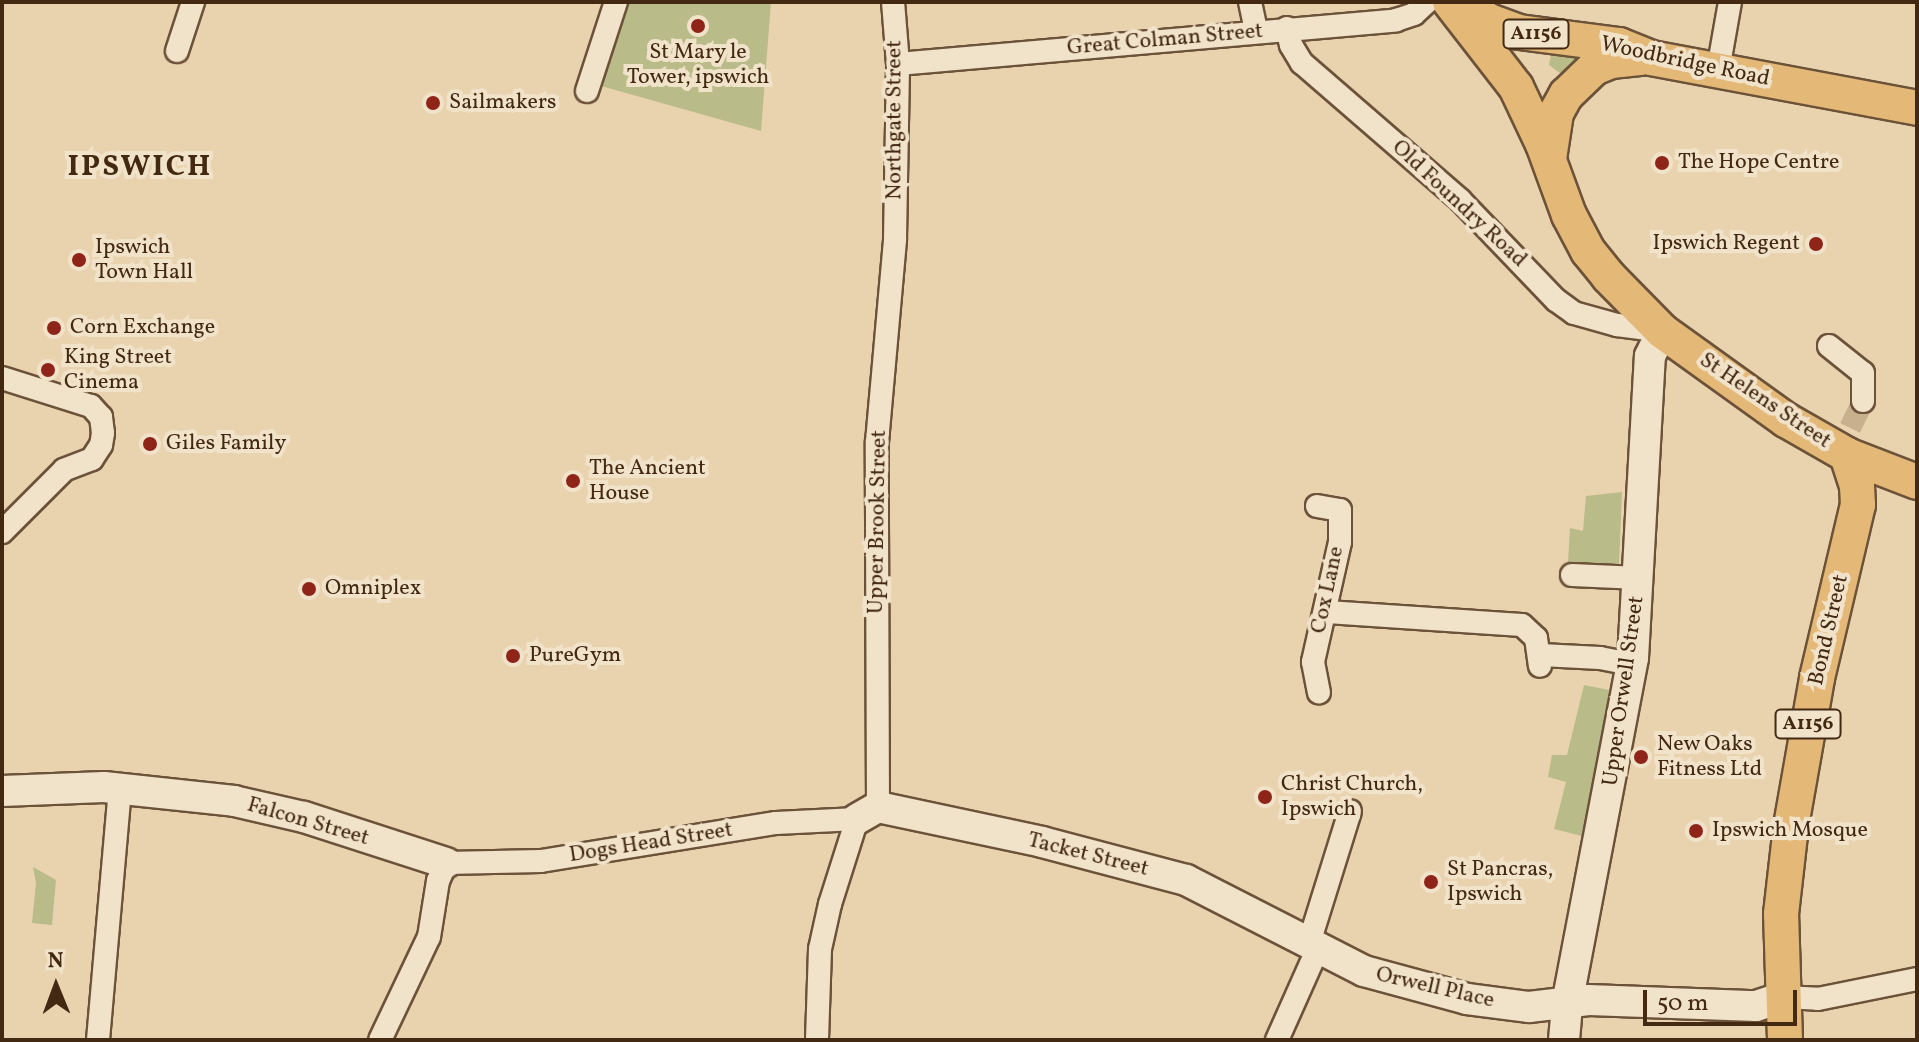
<!DOCTYPE html>
<html>
<head>
<meta charset="utf-8">
<style>
  body { margin:0 }
  #map { position:relative; width:1919px; height:1042px; overflow:hidden; background:#e9d2ae; font-family:Vollkorn,serif }
  div>[style] { position:absolute }
  .green>* { inset:0; background:#b9bb89 }
  .street-tunnel>* { height:22px; margin-top:-11px; transform-origin:0; background:repeating-linear-gradient(90deg,#c8b08f 0 22px,transparent 0 33px) }
  .roads { filter:drop-shadow(2px 0 #6c5239) drop-shadow(-2px 0 #6c5239) drop-shadow(0 2px #6c5239) drop-shadow(0 -2px #6c5239) }
  .street>* { height:22px; margin:-11px; padding:0 11px; transform-origin:11px; border-radius:11px; background:#f1e2ca }
  .secondary>* { height:30px; margin:-15px; padding:0 15px; transform-origin:15px; border-radius:15px; background:#f1e2ca }
  .primary>* { height:34px; margin:-17px; padding:0 17px; transform-origin:17px; border-radius:17px; background:#e4b977 }
  .dots>* { width:22px; height:22px; translate:-50% -50%; box-sizing:border-box; border:4px solid #f1e2ca; border-radius:50% }
  span { translate:-50% -50%; white-space:nowrap; text-align:center; line-height:1.15; -webkit-text-stroke:8px #f1e2ca; paint-order:stroke }
  .shield-label span { padding:2px 6px; background:#f1e2ca; border:2px solid; border-radius:6px; -webkit-text-stroke-width:0 }
  .shield-label { font-size:20px; color:#432812; font-weight:700 }
  .street-label { font-size:22px; color:#432812 }
  .poi-label { font-size:22px; color:#432812 }
  .left { translate:0 -50%; text-align:left }
  .right { translate:-100% -50%; text-align:right }
  .district-label { font-size:30px; color:#432812; font-weight:700; letter-spacing:2px }
  .frame { position:absolute; inset:0; border:4px solid #432812; pointer-events:none }
  .north { position:absolute; left:16px; top:946px; width:80px; height:80px; -webkit-text-stroke:6px #f1e2ca; paint-order:stroke; rotate:359deg; font-size:22px; font-weight:700; line-height:32px; text-align:center; color:#432812 }
  .north::after { content:''; display:block; margin:auto; width:28px; height:36px; background:#432812; clip-path:polygon(50% 0,100% 100%,50% 72%,0 100%) }
  .scale { position:absolute; left:1643px; top:990px; width:154px; height:36px; box-sizing:border-box; border:4px solid #432812; border-top:0; padding-left:10px; font-size:24px; line-height:28px; white-space:nowrap; color:#432812; -webkit-text-stroke:6px #f1e2ca; paint-order:stroke }
</style>
</head>
<body>
<div id="map">
  <div class="green">
    <i style="clip-path:polygon(624px 2px,771px 2px,761px 131px,594px 84px)"></i>
    <i style="clip-path:polygon(1552px 49px,1586px 55px,1564px 76px,1549px 65px)"></i>
    <i style="clip-path:polygon(1622px 492px,1619px 564px,1568px 562px,1570px 528px,1583px 531px,1586px 496px)"></i>
    <i style="clip-path:polygon(1584px 685px,1614px 691px,1586px 837px,1554px 829px,1566px 782px,1548px 777px,1552px 755px,1567px 755px)"></i>
    <i style="clip-path:polygon(33px 867px,56px 880px,52px 925px,32px 923px,36px 883px)"></i>
  </div>
  <div class="street-tunnel">
    <i style="left:1850px;top:428px;width:30px;rotate:-64deg"></i>
  </div>
  <div class="roads">
    <div class="street">
      <i style="left:1250px;top:2px;width:30px;rotate:78deg"></i>
      <i style="left:1287px;top:28px;width:17px;rotate:77deg"></i>
      <i style="left:1291px;top:45px;width:21px;rotate:59deg"></i>
      <i style="left:1302px;top:63px;width:209px;rotate:40.9deg"></i>
      <i style="left:1460px;top:200px;width:139px;rotate:46.2deg"></i>
      <i style="left:1556px;top:300px;width:22px;rotate:36deg"></i>
      <i style="left:1574px;top:313px;width:45px;rotate:15.6deg"></i>
      <i style="left:1617px;top:325px;width:45px;rotate:7.6deg"></i>
      <i style="left:177px;top:51px;width:52px;rotate:-71.9deg"></i>
      <i style="left:898px;top:64px;width:500px;rotate:-5deg"></i>
      <i style="left:1396px;top:20px;width:19px;rotate:-18deg"></i>
      <i style="left:1414px;top:14px;width:18px;rotate:-43deg"></i>
      <i style="left:1718px;top:70px;width:69px;rotate:-80deg"></i>
      <i style="left:587px;top:91px;width:94px;rotate:-72deg"></i>
      <i style="left:1829px;top:346px;width:43px;rotate:38.5deg"></i>
      <i style="left:1863px;top:373px;width:28px;rotate:90deg"></i>
      <i style="left:2px;top:378px;width:93px;rotate:17.5deg"></i>
      <i style="left:91px;top:406px;width:15px;rotate:48deg"></i>
      <i style="left:101px;top:417px;width:16px;rotate:83deg"></i>
      <i style="left:103px;top:433px;width:12px;rotate:99deg"></i>
      <i style="left:101px;top:445px;width:17px;rotate:123deg"></i>
      <i style="left:92px;top:459px;width:30px;rotate:159deg"></i>
      <i style="left:64px;top:470px;width:88px;rotate:135deg"></i>
      <i style="left:1317px;top:506px;width:23px;rotate:10deg"></i>
      <i style="left:1340px;top:510px;width:32px;rotate:90deg"></i>
      <i style="left:1340px;top:542px;width:123px;rotate:102.7deg"></i>
      <i style="left:1313px;top:662px;width:31px;rotate:79deg"></i>
      <i style="left:1572px;top:575px;width:67px;rotate:2.6deg"></i>
      <i style="left:1327px;top:612px;width:195px;rotate:3.8deg"></i>
      <i style="left:1522px;top:625px;width:19px;rotate:43deg"></i>
      <i style="left:1536px;top:638px;width:28px;rotate:82deg"></i>
      <i style="left:1541px;top:655px;width:59px;rotate:2.9deg"></i>
      <i style="left:1600px;top:658px;width:33px;rotate:11deg"></i>
      <i style="left:878px;top:807px;width:365px;rotate:-90.2deg"></i>
      <i style="left:877px;top:442px;width:204px;rotate:-84.9deg"></i>
      <i style="left:895px;top:239px;width:175px;rotate:-89deg"></i>
      <i style="left:898px;top:64px;width:62px;rotate:-94.6deg"></i>
      <i style="left:1309px;top:943px;width:138px;rotate:-72.7deg"></i>
      <i style="left:1784px;top:997px;width:34px;rotate:3deg"></i>
      <i style="left:1818px;top:999px;width:101px;rotate:-11.4deg"></i>
      <i style="left:98px;top:1040px;width:252px;rotate:-85deg"></i>
      <i style="left:380px;top:1040px;width:114px;rotate:-64.6deg"></i>
      <i style="left:429px;top:937px;width:57px;rotate:-80.9deg"></i>
      <i style="left:438px;top:881px;width:20px;rotate:-66deg"></i>
      <i style="left:446px;top:863px;width:95px;rotate:-1.2deg"></i>
      <i style="left:541px;top:861px;width:238px;rotate:-9.2deg"></i>
      <i style="left:776px;top:823px;width:81px;rotate:-2.8deg"></i>
      <i style="left:857px;top:819px;width:89px;rotate:107.6deg"></i>
      <i style="left:830px;top:904px;width:46px;rotate:102.5deg"></i>
      <i style="left:820px;top:949px;width:91px;rotate:91.9deg"></i>
      <i style="left:1277px;top:1040px;width:101px;rotate:-66deg"></i>
    </div>
    <div class="secondary">
      <i style="left:2px;top:791px;width:102px;rotate:-2.2deg"></i>
      <i style="left:104px;top:787px;width:131px;rotate:6.1deg"></i>
      <i style="left:234px;top:801px;width:72px;rotate:12.9deg"></i>
      <i style="left:304px;top:817px;width:149px;rotate:17.9deg"></i>
      <i style="left:857px;top:819px;width:24px;rotate:-30deg"></i>
      <i style="left:878px;top:807px;width:168px;rotate:12deg"></i>
      <i style="left:1042px;top:842px;width:149px;rotate:14.8deg"></i>
      <i style="left:1186px;top:880px;width:200px;rotate:27.1deg"></i>
      <i style="left:1364px;top:971px;width:107px;rotate:15.2deg"></i>
      <i style="left:1467px;top:999px;width:63px;rotate:7.4deg"></i>
      <i style="left:1529px;top:1007px;width:60px;rotate:-6.7deg"></i>
      <i style="left:1589px;top:1000px;width:167px;rotate:2.1deg"></i>
      <i style="left:1756px;top:1006px;width:29px;rotate:-18deg"></i>
      <i style="left:1564px;top:1040px;width:36px;rotate:-85deg"></i>
      <i style="left:1567px;top:1004px;width:352px;rotate:-79.2deg"></i>
      <i style="left:1633px;top:658px;width:302px;rotate:-86.8deg"></i>
      <i style="left:1650px;top:356px;width:28px;rotate:-64deg"></i>
    </div>
    <div class="primary">
      <i style="left:1450px;top:2px;width:108px;rotate:52.2deg"></i>
      <i style="left:1516px;top:87px;width:63px;rotate:64.7deg"></i>
      <i style="left:1543px;top:144px;width:76px;rotate:69.9deg"></i>
      <i style="left:1569px;top:215px;width:41px;rotate:62.2deg"></i>
      <i style="left:1588px;top:251px;width:32px;rotate:51deg"></i>
      <i style="left:1608px;top:276px;width:77px;rotate:45.5deg"></i>
      <i style="left:1662px;top:331px;width:153px;rotate:35.7deg"></i>
      <i style="left:1786px;top:420px;width:70px;rotate:29.8deg"></i>
      <i style="left:1847px;top:455px;width:75px;rotate:21.1deg"></i>
      <i style="left:1463px;top:4px;width:31px;rotate:33deg"></i>
      <i style="left:1489px;top:21px;width:32px;rotate:20deg"></i>
      <i style="left:1519px;top:32px;width:101px;rotate:7.4deg"></i>
      <i style="left:1619px;top:45px;width:35px;rotate:22deg"></i>
      <i style="left:1651px;top:58px;width:271px;rotate:10.6deg"></i>
      <i style="left:1549px;top:159px;width:47px;rotate:-81.3deg"></i>
      <i style="left:1556px;top:113px;width:21px;rotate:-61deg"></i>
      <i style="left:1566px;top:95px;width:39px;rotate:-44deg"></i>
      <i style="left:1594px;top:68px;width:18px;rotate:-22deg"></i>
      <i style="left:1611px;top:61px;width:31px;rotate:-6deg"></i>
      <i style="left:1785px;top:1040px;width:126px;rotate:-91.8deg"></i>
      <i style="left:1781px;top:914px;width:89px;rotate:-83.5deg"></i>
      <i style="left:1791px;top:826px;width:150px;rotate:-80deg"></i>
      <i style="left:1817px;top:678px;width:178px;rotate:-76.7deg"></i>
      <i style="left:1858px;top:505px;width:19px;rotate:-93deg"></i>
      <i style="left:1857px;top:486px;width:33px;rotate:-108deg"></i>
    </div>
  </div>
  <div class="dots">
    <i style="left:698px;top:26px;background:#8f2418"></i>
    <i style="left:433px;top:103px;background:#8f2418"></i>
    <i style="left:1662px;top:163px;background:#8f2418"></i>
    <i style="left:1816px;top:244px;background:#8f2418"></i>
    <i style="left:79px;top:260px;background:#8f2418"></i>
    <i style="left:54px;top:328px;background:#8f2418"></i>
    <i style="left:48px;top:370px;background:#8f2418"></i>
    <i style="left:150px;top:444px;background:#8f2418"></i>
    <i style="left:573px;top:481px;background:#8f2418"></i>
    <i style="left:309px;top:589px;background:#8f2418"></i>
    <i style="left:513px;top:656px;background:#8f2418"></i>
    <i style="left:1641px;top:757px;background:#8f2418"></i>
    <i style="left:1265px;top:797px;background:#8f2418"></i>
    <i style="left:1696px;top:831px;background:#8f2418"></i>
    <i style="left:1431px;top:882px;background:#8f2418"></i>
  </div>
  <div class="shield-label">
    <span style="left:1536px;top:34px">A1156</span>
    <span style="left:1808px;top:724px">A1156</span>
  </div>
  <div class="street-label">
    <span style="left:1165px;top:40px;rotate:-5deg">Great Colman Street</span>
    <span style="left:1685px;top:62px;rotate:12deg">Woodbridge Road</span>
    <span style="left:895px;top:120px;rotate:-90deg">Northgate Street</span>
    <span style="left:1459px;top:204px;rotate:43deg">Old Foundry Road</span>
    <span style="left:1765px;top:401px;rotate:34deg">St Helens Street</span>
    <span style="left:878px;top:522px;rotate:-89deg">Upper Brook Street</span>
    <span style="left:1328px;top:590px;rotate:-78deg">Cox Lane</span>
    <span style="left:1829px;top:630px;rotate:-77deg">Bond Street</span>
    <span style="left:1624px;top:691px;rotate:-82deg">Upper Orwell Street</span>
    <span style="left:308px;top:822px;rotate:16deg">Falcon Street</span>
    <span style="left:651px;top:843px;rotate:-9deg">Dogs Head Street</span>
    <span style="left:1088px;top:855px;rotate:14deg">Tacket Street</span>
    <span style="left:1435px;top:988px;rotate:13deg">Orwell Place</span>
  </div>
  <div class="poi-label">
    <span style="left:698px;top:65px">St Mary le<br>Tower, ipswich</span>
    <span class="left" style="left:449px;top:103px">Sailmakers</span>
    <span class="left" style="left:1678px;top:163px">The Hope Centre</span>
    <span class="right" style="left:1800px;top:244px">Ipswich Regent</span>
    <span class="left" style="left:95px;top:260px">Ipswich<br>Town Hall</span>
    <span class="left" style="left:70px;top:328px">Corn Exchange</span>
    <span class="left" style="left:64px;top:370px">King Street<br>Cinema</span>
    <span class="left" style="left:166px;top:444px">Giles Family</span>
    <span class="left" style="left:589px;top:481px">The Ancient<br>House</span>
    <span class="left" style="left:325px;top:589px">Omniplex</span>
    <span class="left" style="left:529px;top:656px">PureGym</span>
    <span class="left" style="left:1657px;top:757px">New Oaks<br>Fitness Ltd</span>
    <span class="left" style="left:1281px;top:797px">Christ Church,<br>Ipswich</span>
    <span class="left" style="left:1712px;top:831px">Ipswich Mosque</span>
    <span class="left" style="left:1447px;top:882px">St Pancras,<br>Ipswich</span>
  </div>
  <div class="district-label">
    <span style="left:140px;top:167px">IPSWICH</span>
  </div>
  <div class="frame"></div>
  <div class="north">N</div>
  <div class="scale">50 m</div>
</div>
</body>
</html>
